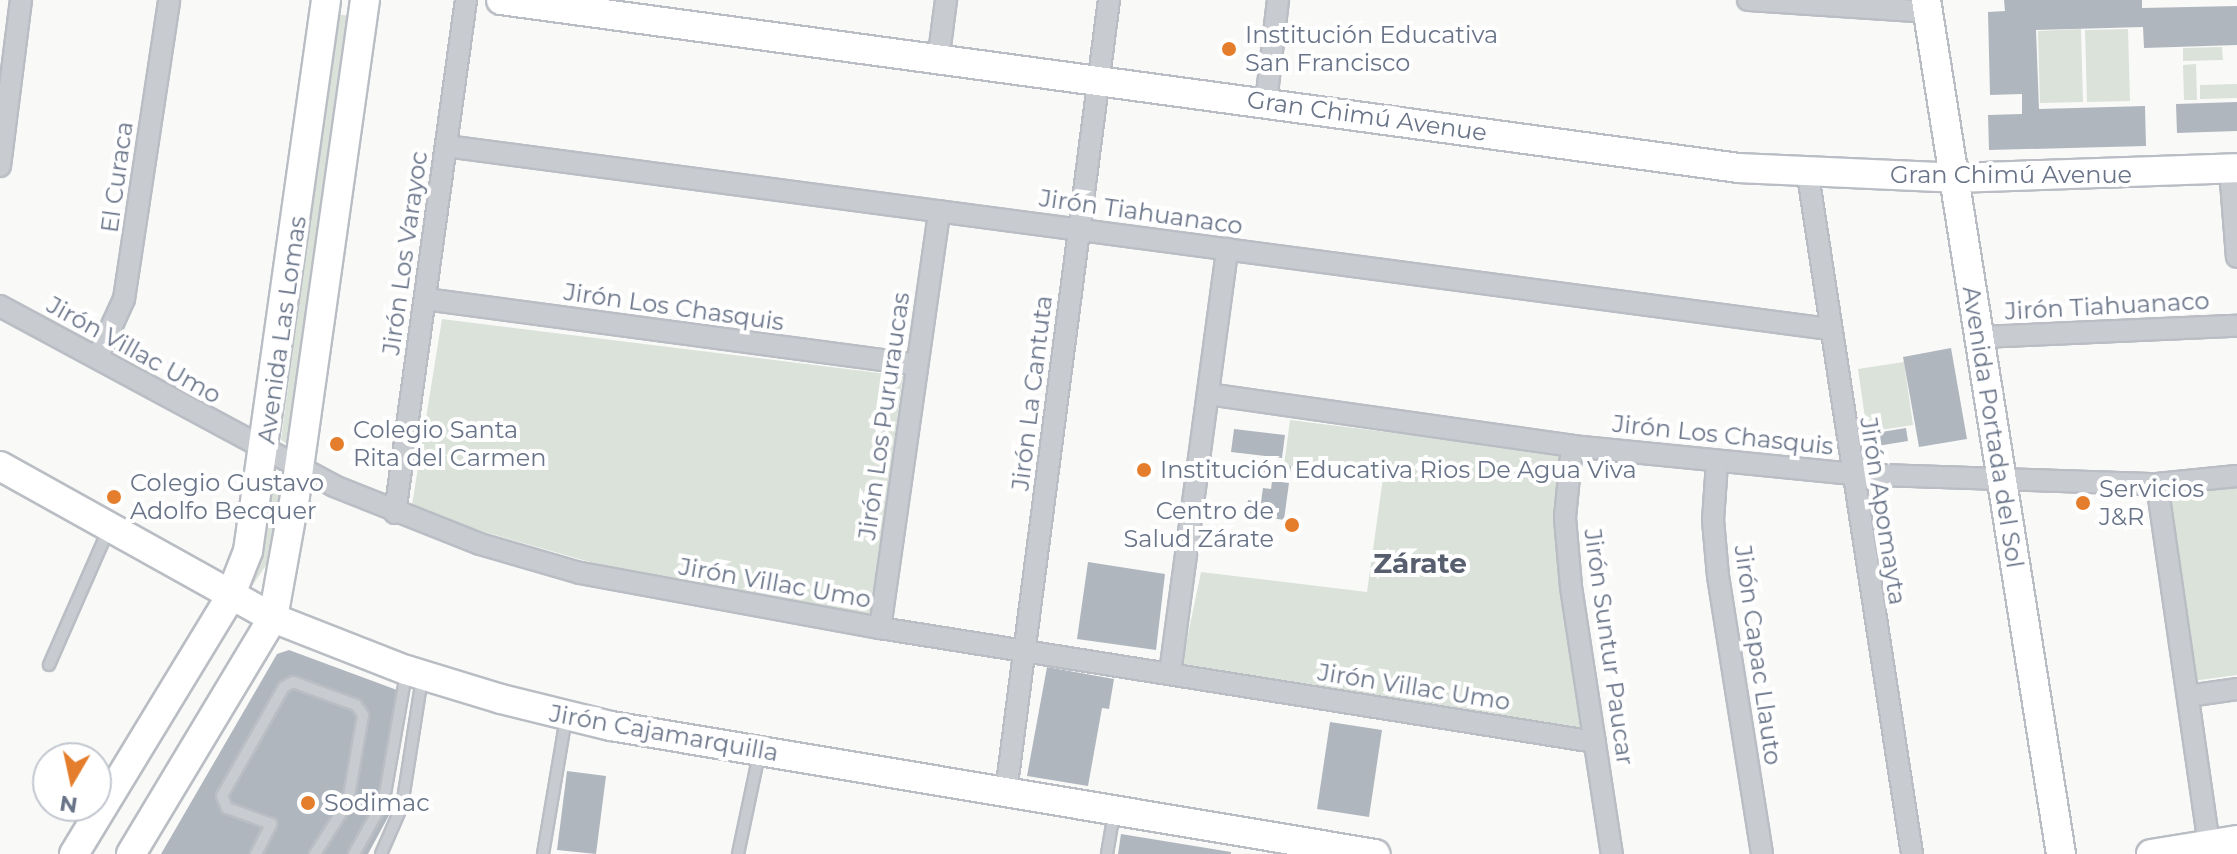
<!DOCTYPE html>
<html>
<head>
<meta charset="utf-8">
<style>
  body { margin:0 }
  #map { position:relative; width:2237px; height:854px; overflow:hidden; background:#f9faf8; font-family:Montserrat,sans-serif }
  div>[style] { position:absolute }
  .green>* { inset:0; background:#dae2d9 }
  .building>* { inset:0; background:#b0b6be }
  .roads { filter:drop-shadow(2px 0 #babec4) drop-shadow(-2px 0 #babec4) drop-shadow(0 2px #babec4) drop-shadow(0 -2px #babec4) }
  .lane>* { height:10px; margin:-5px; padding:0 5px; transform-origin:5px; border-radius:5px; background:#c8cbcf }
  .street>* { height:20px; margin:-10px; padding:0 10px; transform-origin:10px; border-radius:10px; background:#c8cbcf }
  .secondary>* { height:28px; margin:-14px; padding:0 14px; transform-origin:14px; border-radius:14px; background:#fff }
  .dots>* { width:22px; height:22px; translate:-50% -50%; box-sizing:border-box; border:4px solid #fff; border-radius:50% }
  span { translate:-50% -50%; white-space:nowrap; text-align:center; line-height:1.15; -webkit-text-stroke:8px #fff; paint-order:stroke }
  .poi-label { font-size:24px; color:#697489 }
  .left { translate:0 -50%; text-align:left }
  .right { translate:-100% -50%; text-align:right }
  .street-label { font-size:24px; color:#697489 }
  .quarter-label { font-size:28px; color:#575f6e; font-weight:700 }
  .north { position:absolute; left:32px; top:742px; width:80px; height:80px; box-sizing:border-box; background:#fff; border:2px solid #c3c7d0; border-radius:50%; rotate:189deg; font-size:22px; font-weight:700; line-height:32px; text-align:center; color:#697489 }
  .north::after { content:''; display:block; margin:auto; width:28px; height:36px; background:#e57e2c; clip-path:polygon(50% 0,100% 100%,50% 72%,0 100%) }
</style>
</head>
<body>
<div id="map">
  <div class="green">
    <i style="clip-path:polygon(336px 14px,350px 16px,291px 447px,281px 440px)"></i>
    <i style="clip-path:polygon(2081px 29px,2083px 102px,2040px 103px,2038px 31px)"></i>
    <i style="clip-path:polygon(2128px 29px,2130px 101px,2087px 102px,2085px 30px)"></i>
    <i style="clip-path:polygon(2222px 47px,2223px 60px,2183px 61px,2183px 48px)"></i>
    <i style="clip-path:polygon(2196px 64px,2197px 100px,2184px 100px,2183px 65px)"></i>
    <i style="clip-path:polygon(2237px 84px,2237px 98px,2200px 99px,2200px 85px)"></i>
    <i style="clip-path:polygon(442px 319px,903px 376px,871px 614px,632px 574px,411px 511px)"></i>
    <i style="clip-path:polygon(1904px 362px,1913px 425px,1867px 432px,1858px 369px)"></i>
    <i style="clip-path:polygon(1290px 420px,1561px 454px,1558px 511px,1585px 733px,1181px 668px,1201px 572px,1367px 592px,1383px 478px,1284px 465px)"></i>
    <i style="clip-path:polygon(2237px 483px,2237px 675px,2192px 681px,2166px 489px)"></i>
    <i style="clip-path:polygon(274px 484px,285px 491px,270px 559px,245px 597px)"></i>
  </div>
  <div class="building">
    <i style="clip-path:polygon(2004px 0,2142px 0,2142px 8px,2237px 6px,2237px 45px,2144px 48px,2143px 27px,2036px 30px,2039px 109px,2145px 106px,2146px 146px,1989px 150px,1988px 115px,2022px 114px,2022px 94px,1990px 95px,1988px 12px,2005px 11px)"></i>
    <i style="clip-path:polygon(2237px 102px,2237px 131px,2177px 133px,2176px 104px)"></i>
    <i style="clip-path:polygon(1951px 348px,1967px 439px,1919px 447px,1903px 357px)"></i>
    <i style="clip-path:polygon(1906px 428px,1908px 441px,1871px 447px,1869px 434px)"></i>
    <i style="clip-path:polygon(1234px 429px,1285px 435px,1282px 458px,1231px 452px)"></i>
    <i style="clip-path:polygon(1265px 462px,1291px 466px,1289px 479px,1263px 476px)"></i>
    <i style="clip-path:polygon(1272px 481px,1289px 483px,1284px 520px,1246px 514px,1248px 500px,1261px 501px,1263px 488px,1271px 489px)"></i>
    <i style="clip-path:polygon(1088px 562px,1165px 574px,1156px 650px,1077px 639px)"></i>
    <i style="clip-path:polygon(289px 650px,397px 690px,377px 802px,393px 808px,368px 854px,161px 854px,277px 654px)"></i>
    <i style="clip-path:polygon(1047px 667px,1114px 679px,1109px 709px,1102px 708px,1088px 786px,1027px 776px)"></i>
    <i style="clip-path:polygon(1330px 722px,1382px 730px,1369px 817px,1317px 809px)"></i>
    <i style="clip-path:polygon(567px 771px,606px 776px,596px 854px,557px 850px)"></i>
    <i style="clip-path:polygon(1121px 834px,1231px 852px,1231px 854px,1118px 854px)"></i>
  </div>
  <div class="roads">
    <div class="lane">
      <i style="left:49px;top:665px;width:150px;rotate:-66.3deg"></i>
      <i style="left:256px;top:854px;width:34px;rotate:-63deg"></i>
      <i style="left:271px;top:824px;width:47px;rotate:-160deg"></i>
      <i style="left:227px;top:808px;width:13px;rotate:-113deg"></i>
      <i style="left:222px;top:796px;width:125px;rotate:-60.4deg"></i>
      <i style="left:284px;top:687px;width:10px;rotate:-29deg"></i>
      <i style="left:293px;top:682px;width:67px;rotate:20.1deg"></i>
      <i style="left:356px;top:705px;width:12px;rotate:55deg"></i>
      <i style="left:363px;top:715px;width:88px;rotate:99.8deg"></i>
      <i style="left:348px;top:802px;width:62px;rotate:122.4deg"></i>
      <i style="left:354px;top:854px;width:62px;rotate:-60.9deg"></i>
      <i style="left:384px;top:800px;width:128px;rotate:-80.1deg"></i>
      <i style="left:381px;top:854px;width:52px;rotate:-66.4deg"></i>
      <i style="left:402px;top:806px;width:130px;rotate:-81.1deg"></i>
      <i style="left:543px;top:854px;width:138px;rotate:-80.4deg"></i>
      <i style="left:738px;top:854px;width:102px;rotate:-78.1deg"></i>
      <i style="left:1107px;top:854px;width:42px;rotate:-80.3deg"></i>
    </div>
    <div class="street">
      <i style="left:1748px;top:0;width:180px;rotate:3.8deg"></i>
      <i style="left:938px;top:61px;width:62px;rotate:-82.5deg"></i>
      <i style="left:1266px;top:102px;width:103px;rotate:-83.3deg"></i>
      <i style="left:446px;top:146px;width:1394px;rotate:7.54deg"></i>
      <i style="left:0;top:166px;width:167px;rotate:-82.8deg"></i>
      <i style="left:2230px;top:169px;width:88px;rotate:85.5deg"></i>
      <i style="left:1808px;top:175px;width:687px;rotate:81.29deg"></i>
      <i style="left:425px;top:299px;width:496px;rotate:7.6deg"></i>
      <i style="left:0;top:306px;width:379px;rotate:28.3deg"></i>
      <i style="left:334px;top:486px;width:157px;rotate:21.7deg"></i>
      <i style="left:480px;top:544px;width:104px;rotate:16.2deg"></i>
      <i style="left:580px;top:573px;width:305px;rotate:10.4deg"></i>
      <i style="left:880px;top:628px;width:724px;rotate:9.06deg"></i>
      <i style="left:1980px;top:337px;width:257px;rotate:-2.5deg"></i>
      <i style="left:98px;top:356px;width:63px;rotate:-65.5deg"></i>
      <i style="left:124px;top:299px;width:302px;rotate:-81.4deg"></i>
      <i style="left:1208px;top:394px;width:368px;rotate:8.1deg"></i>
      <i style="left:1572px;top:446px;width:280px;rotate:5.7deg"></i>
      <i style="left:1851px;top:474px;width:306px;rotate:1.9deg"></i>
      <i style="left:2157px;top:484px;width:80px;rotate:-5.7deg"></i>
      <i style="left:1572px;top:446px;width:72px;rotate:95.6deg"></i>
      <i style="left:1565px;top:518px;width:69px;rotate:85deg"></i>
      <i style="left:1571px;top:587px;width:270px;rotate:81.3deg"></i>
      <i style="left:1717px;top:463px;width:57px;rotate:94deg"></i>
      <i style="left:1713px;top:520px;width:56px;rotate:84.9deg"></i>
      <i style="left:1718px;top:576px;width:281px;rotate:81deg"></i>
      <i style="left:2157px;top:484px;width:374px;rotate:81.8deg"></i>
      <i style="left:395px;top:513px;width:518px;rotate:-82.12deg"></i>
      <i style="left:880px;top:628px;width:421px;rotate:-81.9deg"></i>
      <i style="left:1170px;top:673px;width:428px;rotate:-82.3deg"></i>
      <i style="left:2188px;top:696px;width:49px;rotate:-8.1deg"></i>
      <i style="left:1006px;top:792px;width:799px;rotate:-82.59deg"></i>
    </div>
    <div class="secondary">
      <i style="left:501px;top:0;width:1248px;rotate:7.73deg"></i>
      <i style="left:1738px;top:168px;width:217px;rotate:2.6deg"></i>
      <i style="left:1955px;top:178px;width:282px;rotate:-2deg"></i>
      <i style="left:1926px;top:0;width:865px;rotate:81.02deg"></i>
      <i style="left:0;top:466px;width:312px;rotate:29.1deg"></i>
      <i style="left:273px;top:618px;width:143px;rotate:21.4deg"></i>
      <i style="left:406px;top:670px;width:99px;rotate:17deg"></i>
      <i style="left:501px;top:699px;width:113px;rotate:13.8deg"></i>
      <i style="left:611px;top:726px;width:775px;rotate:9.51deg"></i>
      <i style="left:74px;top:854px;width:301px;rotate:-58.7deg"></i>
      <i style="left:230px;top:597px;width:49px;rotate:-68.6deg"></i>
      <i style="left:248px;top:551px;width:556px;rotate:-81.94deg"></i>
      <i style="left:131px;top:854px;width:275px;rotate:-59deg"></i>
      <i style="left:273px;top:618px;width:124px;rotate:-79.8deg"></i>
      <i style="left:295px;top:496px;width:501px;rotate:-81.97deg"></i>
      <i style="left:2151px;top:854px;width:87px;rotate:-9.2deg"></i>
    </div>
  </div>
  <div class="dots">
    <i style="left:1229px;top:49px;background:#e57e2c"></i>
    <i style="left:337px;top:444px;background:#e57e2c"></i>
    <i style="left:1144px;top:470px;background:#e57e2c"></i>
    <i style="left:114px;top:497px;background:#e57e2c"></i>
    <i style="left:2083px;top:503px;background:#e57e2c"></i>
    <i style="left:1292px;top:525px;background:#e57e2c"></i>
    <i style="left:308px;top:803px;background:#e57e2c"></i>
  </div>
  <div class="poi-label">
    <span class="left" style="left:1245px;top:49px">Institución Educativa<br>San Francisco</span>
    <span class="left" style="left:353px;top:444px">Colegio Santa<br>Rita del Carmen</span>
    <span class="left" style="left:1160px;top:470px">Institución Educativa Rios De Agua Viva</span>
    <span class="left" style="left:130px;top:497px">Colegio Gustavo<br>Adolfo Becquer</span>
    <span class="left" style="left:2099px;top:503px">Servicios<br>J&amp;R</span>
    <span class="right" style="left:1274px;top:525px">Centro de<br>Salud Zárate</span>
    <span class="left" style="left:324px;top:803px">Sodimac</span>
  </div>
  <div class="street-label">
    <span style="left:1367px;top:116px;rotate:8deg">Gran Chimú Avenue</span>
    <span style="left:2011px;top:175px">Gran Chimú Avenue</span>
    <span style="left:117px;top:177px;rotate:-82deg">El Curaca</span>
    <span style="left:1141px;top:212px;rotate:8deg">Jirón Tiahuanaco</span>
    <span style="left:405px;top:253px;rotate:-82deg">Jirón Los Varayoc</span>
    <span style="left:2107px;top:306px;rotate:-3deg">Jirón Tiahuanaco</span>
    <span style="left:674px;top:307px;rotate:8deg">Jirón Los Chasquis</span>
    <span style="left:282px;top:330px;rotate:-82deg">Avenida Las Lomas</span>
    <span style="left:134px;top:350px;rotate:29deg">Jirón Villac Umo</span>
    <span style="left:1032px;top:393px;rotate:-83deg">Jirón La Cantuta</span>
    <span style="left:884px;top:416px;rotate:-82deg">Jirón Los Pururaucas</span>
    <span style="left:1993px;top:427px;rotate:81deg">Avenida Portada del Sol</span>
    <span style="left:1723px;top:435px;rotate:6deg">Jirón Los Chasquis</span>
    <span style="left:1883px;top:511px;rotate:81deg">Jirón Apomayta</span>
    <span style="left:775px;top:583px;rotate:10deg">Jirón Villac Umo</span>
    <span style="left:1609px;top:647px;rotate:82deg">Jirón Suntur Paucar</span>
    <span style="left:1758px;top:655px;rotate:82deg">Jirón Capac Llauto</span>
    <span style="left:1414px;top:687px;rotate:9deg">Jirón Villac Umo</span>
    <span style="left:664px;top:733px;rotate:10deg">Jirón Cajamarquilla</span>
  </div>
  <div class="quarter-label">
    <span style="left:1420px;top:563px">Zárate</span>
  </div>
  <div class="north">N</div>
</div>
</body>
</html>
